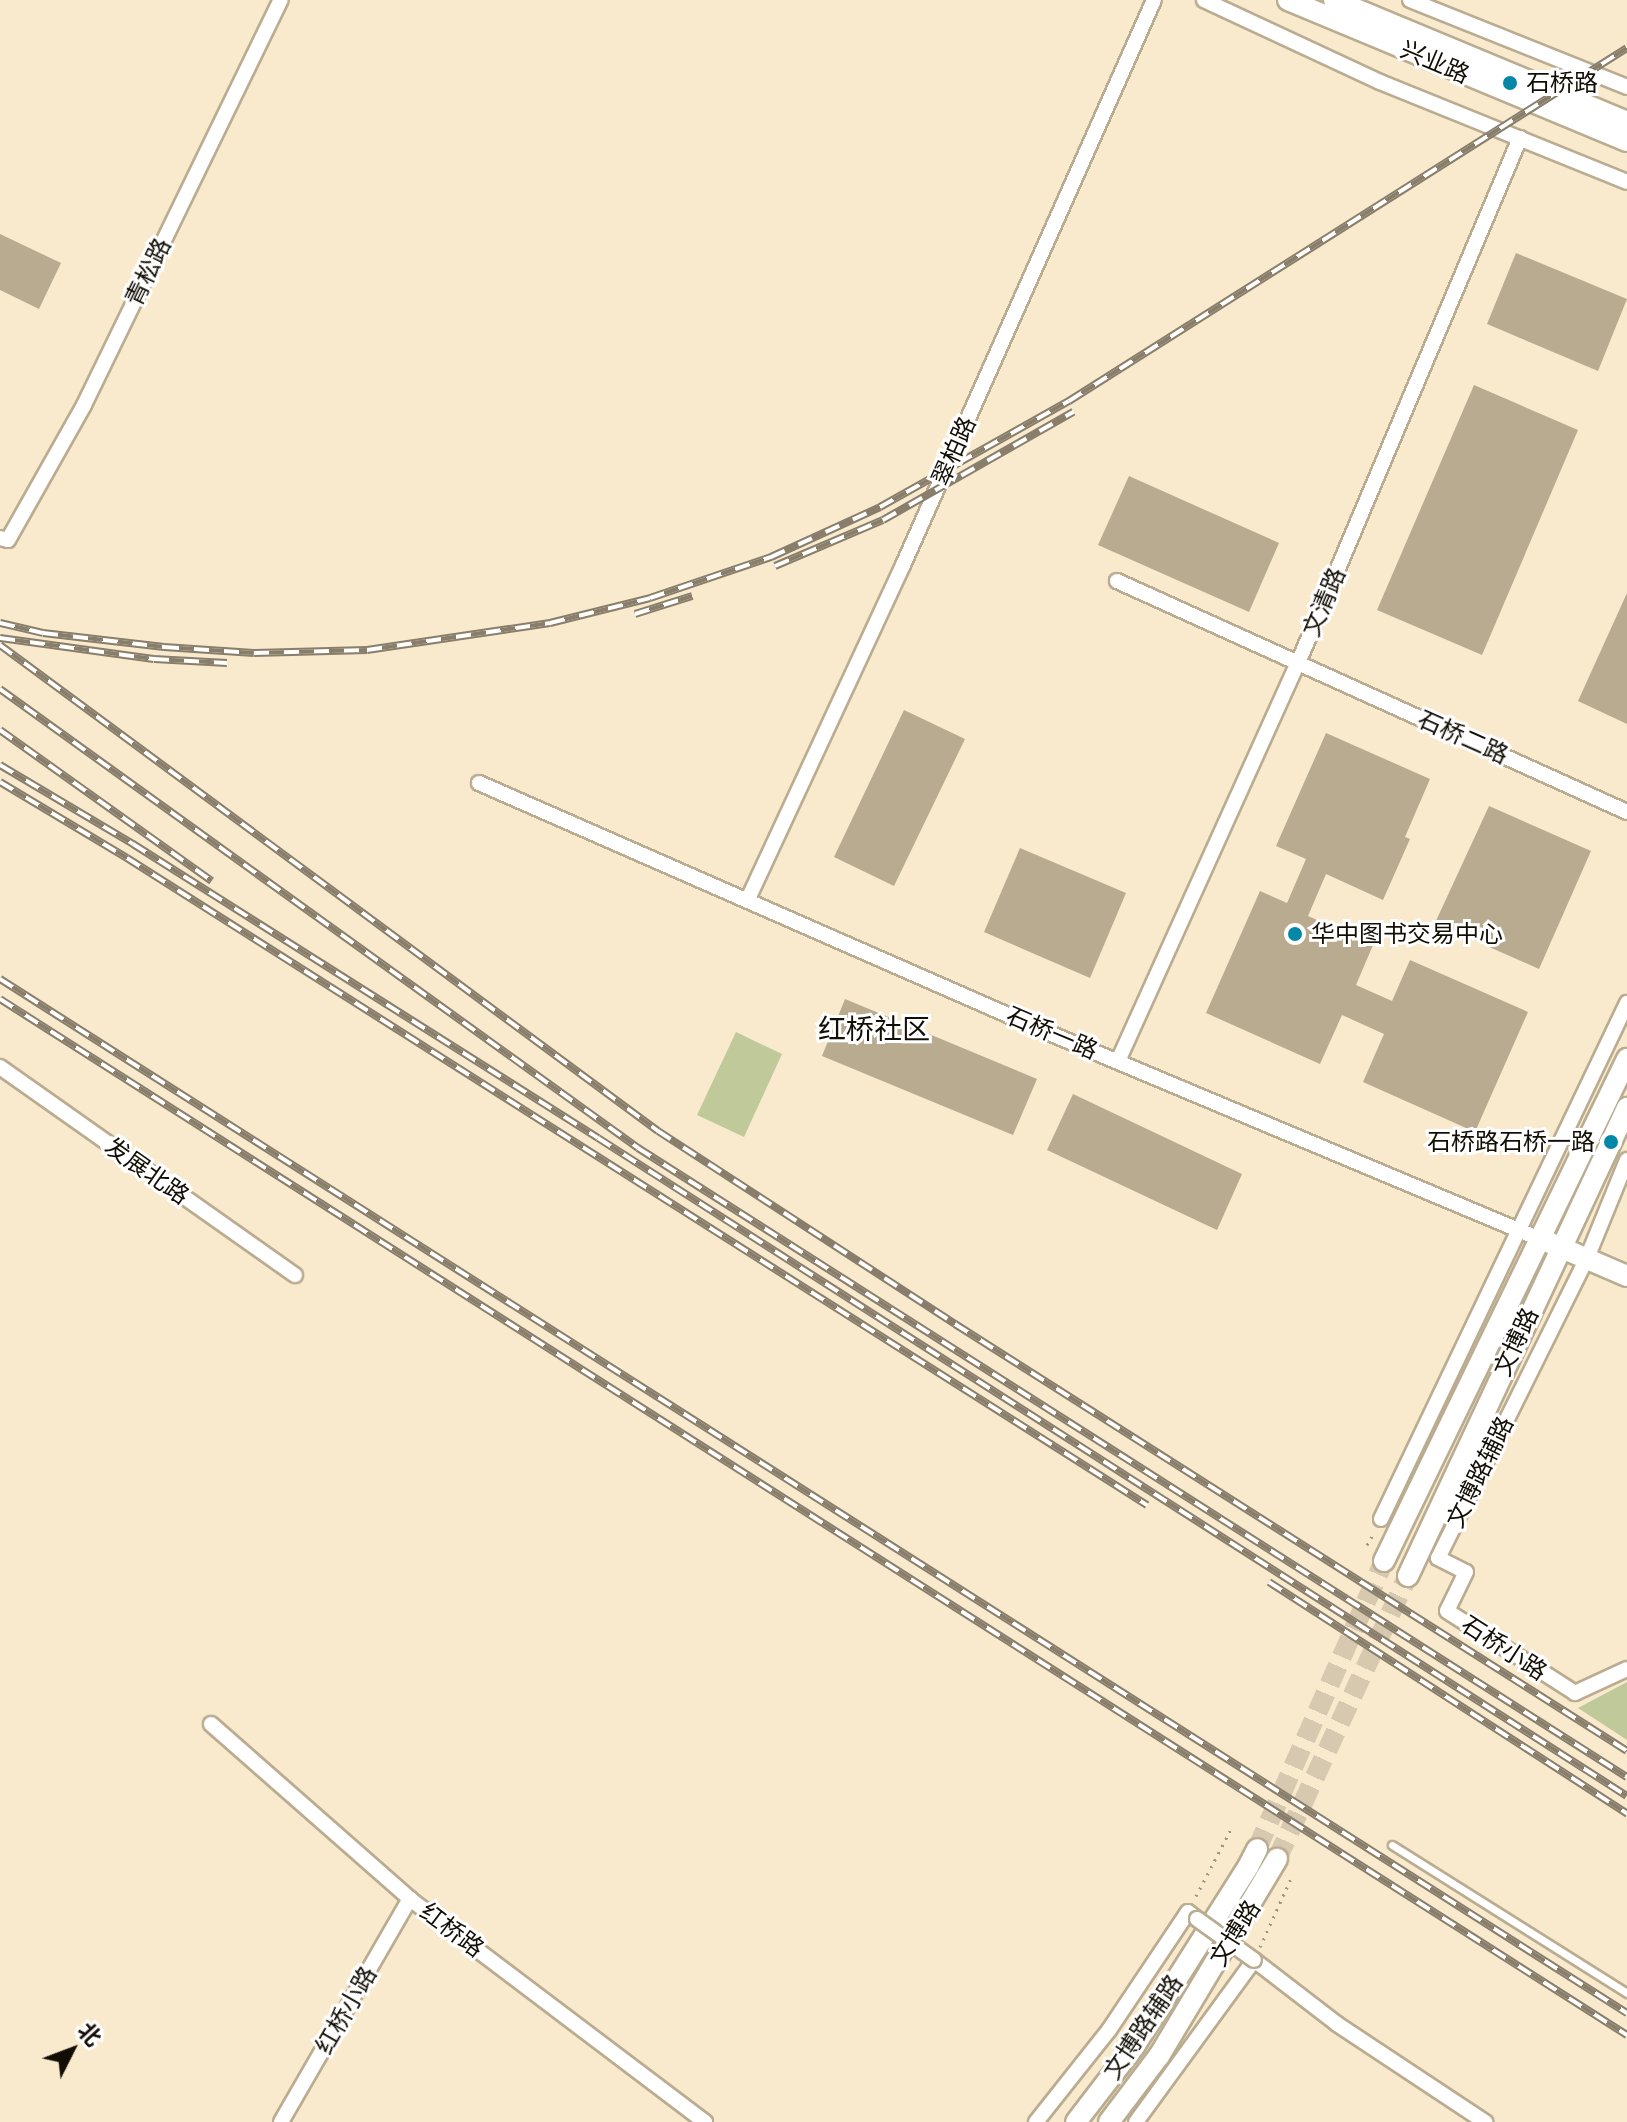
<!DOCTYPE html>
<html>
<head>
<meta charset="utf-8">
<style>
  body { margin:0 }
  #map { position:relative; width:1627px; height:2122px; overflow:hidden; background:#f9eacd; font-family:"Asap Condensed","Noto Sans SC",sans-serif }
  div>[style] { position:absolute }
  .green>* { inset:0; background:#bfc99a }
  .building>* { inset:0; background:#b8ab8f }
  .secondary-tunnel>* { height:20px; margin-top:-10px; transform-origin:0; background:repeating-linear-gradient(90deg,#d6c9af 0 20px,transparent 0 30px) }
  .path>* { height:3px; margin-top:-1.5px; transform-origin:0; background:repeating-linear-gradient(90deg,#9f947f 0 2px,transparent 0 8px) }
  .roads { filter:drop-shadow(2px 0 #baac90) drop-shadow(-2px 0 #baac90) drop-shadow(0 2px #baac90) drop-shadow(0 -2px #baac90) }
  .lane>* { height:7px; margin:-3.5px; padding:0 3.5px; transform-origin:3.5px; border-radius:3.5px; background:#fff }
  .street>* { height:14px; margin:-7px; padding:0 7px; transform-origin:7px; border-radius:7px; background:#fff }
  .secondary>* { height:20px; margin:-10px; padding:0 10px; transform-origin:10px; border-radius:10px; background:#fff }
  .rail>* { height:8px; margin-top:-4px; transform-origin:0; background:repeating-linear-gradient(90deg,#fff 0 15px,#887e6b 0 30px); box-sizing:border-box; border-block:2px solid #887e6b }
  .bridges { filter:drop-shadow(2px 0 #baac90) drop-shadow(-2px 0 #baac90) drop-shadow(0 2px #baac90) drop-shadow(0 -2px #baac90) }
  .street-bridge>* { height:14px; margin:-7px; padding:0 7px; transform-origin:7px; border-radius:7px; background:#fff }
  .dots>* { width:22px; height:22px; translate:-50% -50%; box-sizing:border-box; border:4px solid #fff; border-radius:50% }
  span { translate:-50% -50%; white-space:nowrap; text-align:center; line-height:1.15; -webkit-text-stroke:6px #fff; paint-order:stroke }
  .street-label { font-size:24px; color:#120e05 }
  .poi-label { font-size:24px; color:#120e05 }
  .left { translate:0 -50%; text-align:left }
  .right { translate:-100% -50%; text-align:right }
  .quarter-label { font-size:28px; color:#120e05 }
  .north { position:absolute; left:32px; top:2010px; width:80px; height:80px; -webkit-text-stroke:6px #fff; paint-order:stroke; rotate:48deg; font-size:22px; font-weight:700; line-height:32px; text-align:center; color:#120e05 }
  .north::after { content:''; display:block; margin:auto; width:28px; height:36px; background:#120e05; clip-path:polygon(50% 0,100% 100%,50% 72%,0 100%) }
</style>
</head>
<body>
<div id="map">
  <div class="green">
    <i style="clip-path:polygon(736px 1032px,782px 1054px,744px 1137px,697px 1115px)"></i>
    <i style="clip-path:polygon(1627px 1682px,1627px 1740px,1578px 1708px)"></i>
  </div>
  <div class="building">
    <i style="clip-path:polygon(0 234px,61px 263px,39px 309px,0 290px)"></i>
    <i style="clip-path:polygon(1516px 253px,1627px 299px,1598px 371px,1487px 324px)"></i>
    <i style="clip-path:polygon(1474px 385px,1578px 430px,1482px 655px,1377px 610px)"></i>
    <i style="clip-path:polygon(1129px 476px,1279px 543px,1249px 612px,1098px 545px)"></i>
    <i style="clip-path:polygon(1627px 593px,1627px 724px,1578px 701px)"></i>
    <i style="clip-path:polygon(904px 710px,965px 739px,894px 886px,834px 857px)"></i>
    <i style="clip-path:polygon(1326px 733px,1430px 779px,1405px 837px,1410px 839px,1383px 900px,1326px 874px,1308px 916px,1373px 945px,1356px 985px,1392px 1001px,1410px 960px,1528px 1012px,1475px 1132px,1363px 1082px,1384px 1034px,1342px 1015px,1320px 1064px,1206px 1013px,1260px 891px,1287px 903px,1306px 859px,1276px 846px)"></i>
    <i style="clip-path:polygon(1489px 806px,1591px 851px,1539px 969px,1435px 923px)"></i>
    <i style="clip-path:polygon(1020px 848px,1126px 893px,1090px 978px,984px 932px)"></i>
    <i style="clip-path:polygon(845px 999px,1037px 1079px,1013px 1135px,822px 1056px)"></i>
    <i style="clip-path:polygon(1073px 1094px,1242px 1174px,1217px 1230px,1047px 1150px)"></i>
  </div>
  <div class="secondary-tunnel">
    <i style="left:1257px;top:1849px;width:315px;rotate:-66.2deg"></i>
    <i style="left:1277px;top:1859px;width:312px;rotate:-65.2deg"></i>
  </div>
  <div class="path">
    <i style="left:1367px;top:1545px;width:14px;rotate:-60deg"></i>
    <i style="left:1196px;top:1896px;width:76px;rotate:-62.4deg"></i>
    <i style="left:1260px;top:1947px;width:80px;rotate:-65.7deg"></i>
  </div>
  <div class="roads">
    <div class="lane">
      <i style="left:1392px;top:1845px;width:278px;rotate:32.2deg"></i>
    </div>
    <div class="street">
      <i style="left:1204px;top:0;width:194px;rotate:25deg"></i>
      <i style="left:1380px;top:82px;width:266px;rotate:22deg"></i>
      <i style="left:1410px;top:0;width:234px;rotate:21.8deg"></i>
      <i style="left:0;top:538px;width:8px;rotate:14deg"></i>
      <i style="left:8px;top:540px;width:155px;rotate:-60.6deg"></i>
      <i style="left:84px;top:405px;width:450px;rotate:-64.1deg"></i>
      <i style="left:1117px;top:581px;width:560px;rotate:24.37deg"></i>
      <i style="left:479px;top:783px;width:615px;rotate:23.69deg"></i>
      <i style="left:1042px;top:1030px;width:540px;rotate:22.77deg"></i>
      <i style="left:748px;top:899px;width:368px;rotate:-65.1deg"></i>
      <i style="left:903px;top:565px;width:618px;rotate:-66.05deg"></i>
      <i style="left:1118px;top:1061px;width:437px;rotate:-65.7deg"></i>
      <i style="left:1298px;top:663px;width:570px;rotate:-67.08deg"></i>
      <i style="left:0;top:1067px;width:361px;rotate:35.2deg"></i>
      <i style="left:1627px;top:1160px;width:106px;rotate:112.2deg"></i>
      <i style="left:1587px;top:1258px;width:335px;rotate:116.4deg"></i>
      <i style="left:1438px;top:1558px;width:31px;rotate:27deg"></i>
      <i style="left:1466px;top:1572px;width:43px;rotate:116deg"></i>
      <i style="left:1447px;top:1611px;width:152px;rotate:32.6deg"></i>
      <i style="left:1575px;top:1693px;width:57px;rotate:-24.8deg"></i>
      <i style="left:1381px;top:1519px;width:572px;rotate:-64.51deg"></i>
      <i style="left:211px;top:1724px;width:265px;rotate:41.3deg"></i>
      <i style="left:410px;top:1899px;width:370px;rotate:37.1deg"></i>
      <i style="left:281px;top:2122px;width:258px;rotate:-60deg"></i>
      <i style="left:1036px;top:2122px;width:117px;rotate:-51.6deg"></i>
      <i style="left:1109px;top:2030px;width:142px;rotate:-56.2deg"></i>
      <i style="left:1188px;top:1912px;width:11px;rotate:38deg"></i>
      <i style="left:1136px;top:2122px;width:200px;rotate:-53.9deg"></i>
      <i style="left:1254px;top:1960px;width:105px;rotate:37.6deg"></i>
      <i style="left:1337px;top:2024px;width:178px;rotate:33.5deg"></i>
    </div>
    <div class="secondary">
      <i style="left:1288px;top:0;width:367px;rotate:22.6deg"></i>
      <i style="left:1334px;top:0;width:317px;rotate:22.6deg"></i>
      <i style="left:1548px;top:1242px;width:86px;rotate:23.3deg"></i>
      <i style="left:1384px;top:1561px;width:558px;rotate:-64.17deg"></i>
      <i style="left:1408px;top:1576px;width:517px;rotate:-64.92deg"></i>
      <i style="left:1076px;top:2122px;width:97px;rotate:-52.5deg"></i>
      <i style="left:1135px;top:2045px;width:211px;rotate:-57.6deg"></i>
      <i style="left:1248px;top:1867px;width:20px;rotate:-63deg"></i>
      <i style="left:1109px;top:2122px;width:83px;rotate:-52.9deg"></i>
      <i style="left:1159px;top:2056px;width:230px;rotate:-59.1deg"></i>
    </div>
  </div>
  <div class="rail">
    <i style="left:775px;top:566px;width:117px;rotate:-23.1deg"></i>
    <i style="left:883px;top:520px;width:219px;rotate:-29.6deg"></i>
    <i style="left:635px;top:614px;width:60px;rotate:-17.5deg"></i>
    <i style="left:0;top:623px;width:44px;rotate:13.1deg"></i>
    <i style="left:43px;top:633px;width:122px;rotate:6.6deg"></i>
    <i style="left:164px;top:647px;width:90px;rotate:3.8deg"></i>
    <i style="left:254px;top:653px;width:113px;rotate:-1.5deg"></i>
    <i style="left:367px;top:650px;width:185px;rotate:-8.4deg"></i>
    <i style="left:550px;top:623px;width:103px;rotate:-14deg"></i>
    <i style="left:650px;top:598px;width:128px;rotate:-18.7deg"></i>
    <i style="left:771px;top:557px;width:120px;rotate:-24.6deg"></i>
    <i style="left:880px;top:507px;width:217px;rotate:-29.3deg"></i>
    <i style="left:1069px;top:401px;width:660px;rotate:-32.32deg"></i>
    <i style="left:0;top:638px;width:155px;rotate:7.8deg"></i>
    <i style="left:154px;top:659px;width:73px;rotate:3.1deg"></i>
    <i style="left:0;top:645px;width:818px;rotate:36.45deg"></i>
    <i style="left:658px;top:1131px;width:354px;rotate:33deg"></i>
    <i style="left:955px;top:1324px;width:796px;rotate:32.43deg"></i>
    <i style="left:0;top:689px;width:786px;rotate:35.73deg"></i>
    <i style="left:638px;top:1148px;width:1172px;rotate:32.46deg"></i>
    <i style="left:0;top:730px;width:260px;rotate:35.5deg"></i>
    <i style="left:0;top:765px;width:155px;rotate:30.7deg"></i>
    <i style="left:133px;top:844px;width:550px;rotate:32.3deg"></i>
    <i style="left:598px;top:1138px;width:1221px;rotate:32.6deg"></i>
    <i style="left:0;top:782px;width:148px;rotate:30.9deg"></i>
    <i style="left:127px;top:858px;width:1208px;rotate:32.39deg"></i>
    <i style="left:0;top:979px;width:1928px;rotate:32.44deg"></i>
    <i style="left:0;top:999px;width:1929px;rotate:32.49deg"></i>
    <i style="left:1269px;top:1582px;width:427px;rotate:32.9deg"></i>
  </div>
  <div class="bridges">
    <div class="street-bridge">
      <i style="left:1197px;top:1919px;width:70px;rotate:35.7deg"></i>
    </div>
  </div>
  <div class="dots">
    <i style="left:1510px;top:83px;background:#0587a9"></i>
    <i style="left:1295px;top:934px;background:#0587a9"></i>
    <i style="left:1611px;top:1142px;background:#0587a9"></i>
  </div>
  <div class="street-label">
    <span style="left:1435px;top:62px;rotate:23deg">兴业路</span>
    <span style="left:148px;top:272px;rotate:-64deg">青松路</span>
    <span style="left:954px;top:451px;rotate:-66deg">翠柏路</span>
    <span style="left:1324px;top:602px;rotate:-67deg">文清路</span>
    <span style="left:1463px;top:737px;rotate:24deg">石桥二路</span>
    <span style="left:1052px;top:1033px;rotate:23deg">石桥一路</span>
    <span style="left:147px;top:1171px;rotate:35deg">发展北路</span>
    <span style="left:1516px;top:1342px;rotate:-65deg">文博路</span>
    <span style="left:1480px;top:1472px;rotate:-64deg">文博路辅路</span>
    <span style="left:1504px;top:1648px;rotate:33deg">石桥小路</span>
    <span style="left:452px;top:1930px;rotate:37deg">红桥路</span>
    <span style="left:1235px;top:1933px;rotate:-58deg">文博路</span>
    <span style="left:346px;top:2010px;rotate:-60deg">红桥小路</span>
    <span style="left:1143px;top:2027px;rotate:-56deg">文博路辅路</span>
  </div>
  <div class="poi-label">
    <span class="left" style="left:1526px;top:83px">石桥路</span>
    <span class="left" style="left:1311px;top:934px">华中图书交易中心</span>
    <span class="right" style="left:1595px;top:1142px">石桥路石桥一路</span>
  </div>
  <div class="quarter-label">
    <span style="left:874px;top:1029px">红桥社区</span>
  </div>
  <div class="north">北</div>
</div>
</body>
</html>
